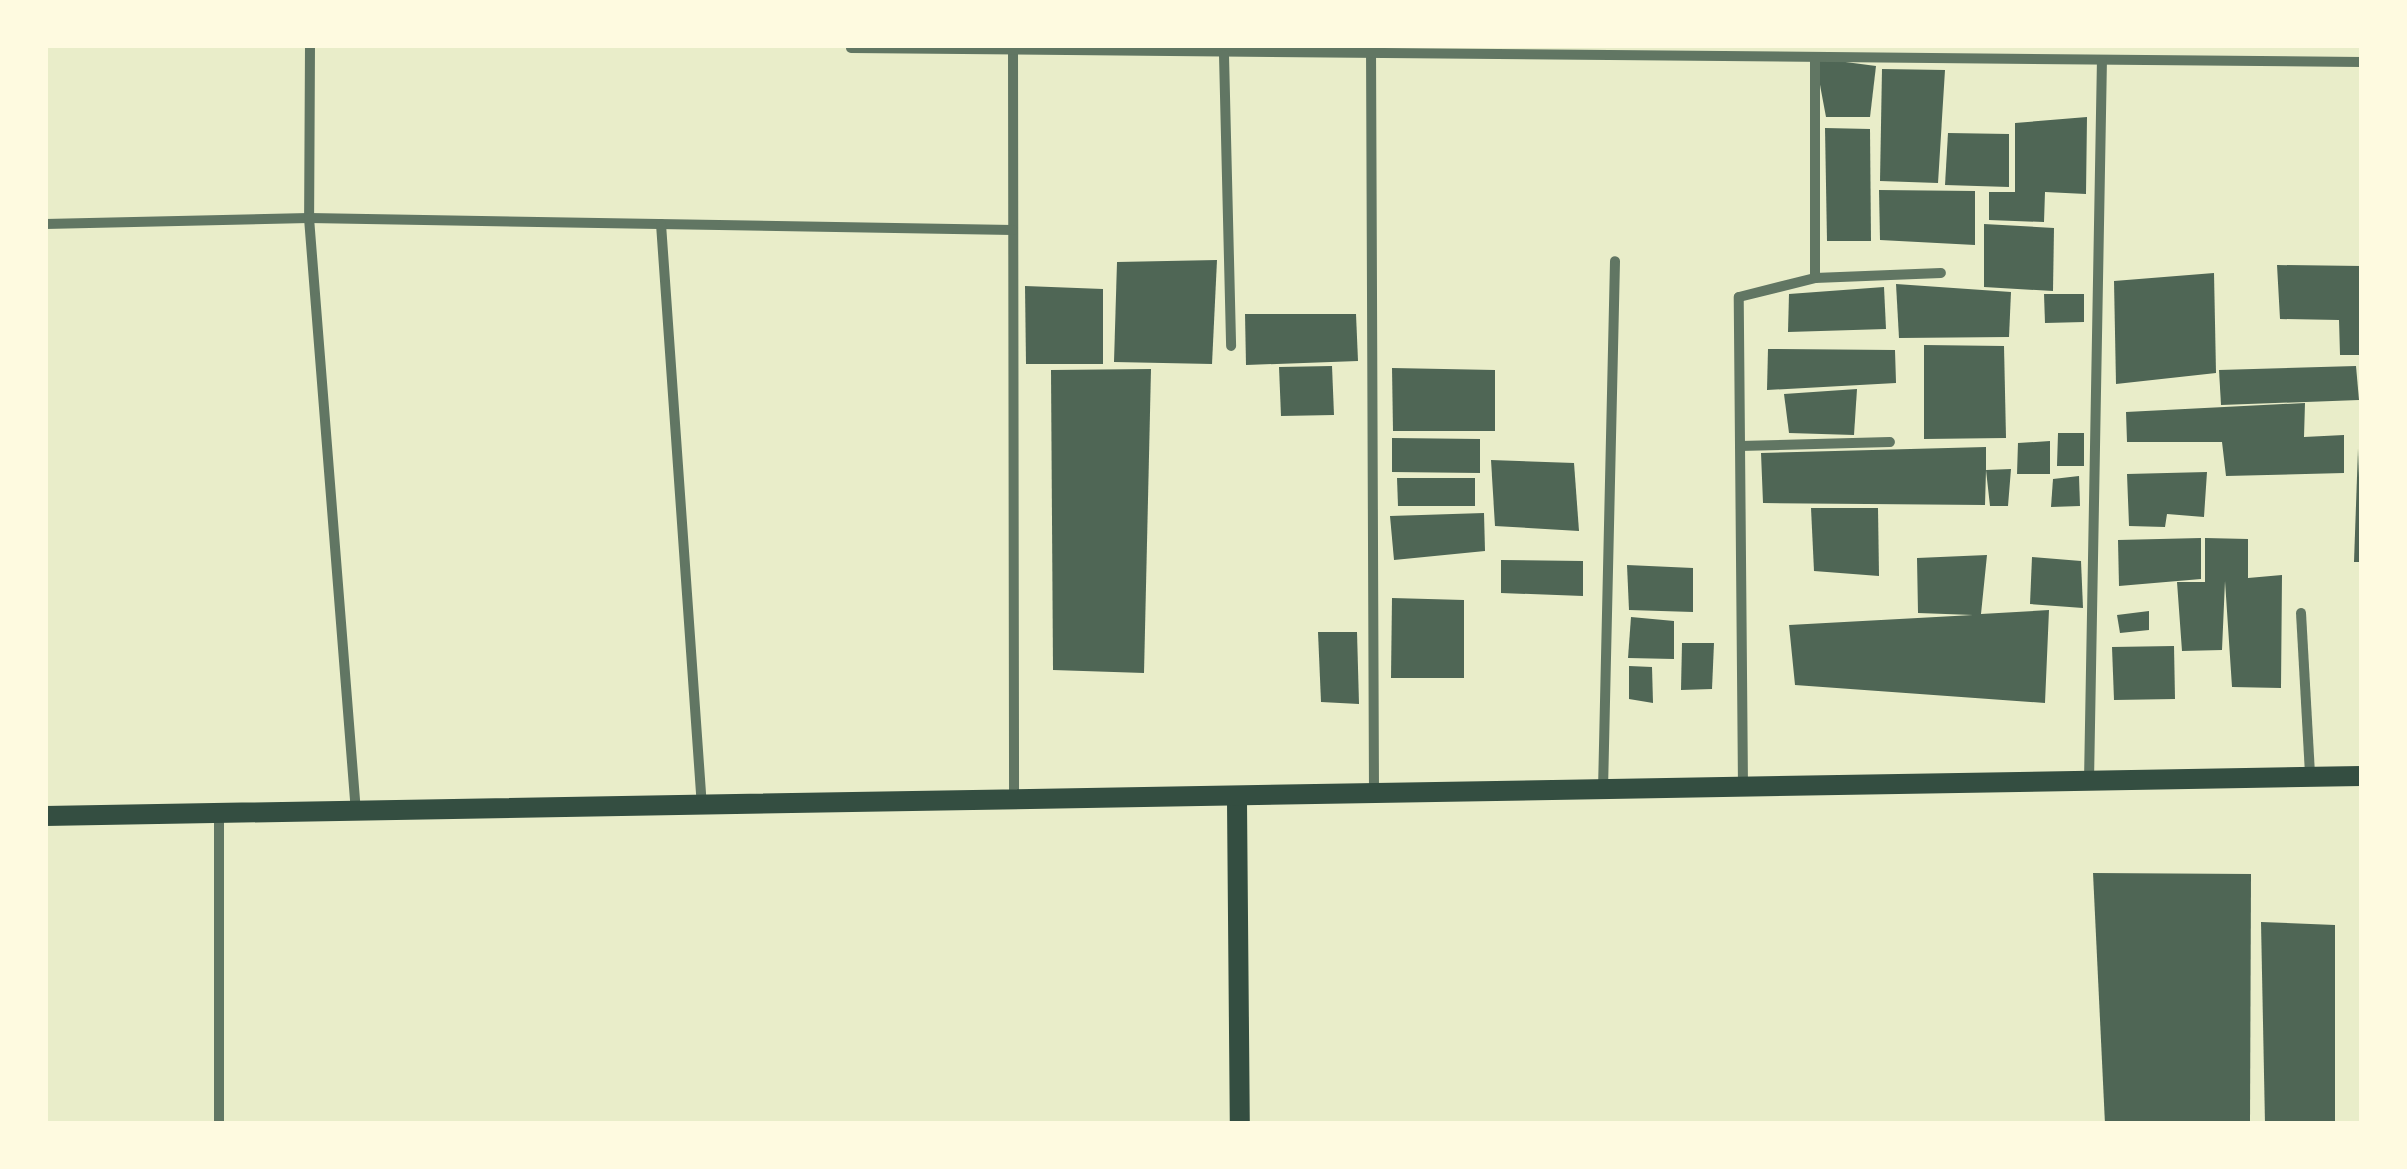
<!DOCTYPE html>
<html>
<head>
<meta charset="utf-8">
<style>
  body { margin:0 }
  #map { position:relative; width:2407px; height:1169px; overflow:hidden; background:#e9edc9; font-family:Arial,sans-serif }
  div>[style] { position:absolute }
  .building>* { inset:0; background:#4f6655 }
  .minor>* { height:10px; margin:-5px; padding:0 5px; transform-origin:5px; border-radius:5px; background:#617663 }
  .secondary>* { height:20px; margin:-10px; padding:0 10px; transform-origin:10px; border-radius:10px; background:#344e41 }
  span { translate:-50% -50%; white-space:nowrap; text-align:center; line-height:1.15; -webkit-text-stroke:10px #fefae0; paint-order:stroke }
  .frame { position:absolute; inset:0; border:48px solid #fefae0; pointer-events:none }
</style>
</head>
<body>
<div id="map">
  <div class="building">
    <i style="clip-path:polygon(1815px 58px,1876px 66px,1870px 117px,1826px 117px)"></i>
    <i style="clip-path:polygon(1882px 69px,1945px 70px,1938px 183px,1880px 181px)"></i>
    <i style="clip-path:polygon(2087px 117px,2086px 194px,2045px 192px,2044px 222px,1989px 220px,1989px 192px,2015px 192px,2015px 123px)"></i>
    <i style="clip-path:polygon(1825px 128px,1870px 129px,1871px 241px,1827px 241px)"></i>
    <i style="clip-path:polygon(1948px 133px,2009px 134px,2009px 187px,1945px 185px)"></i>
    <i style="clip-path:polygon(1879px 190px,1975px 191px,1975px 245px,1880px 240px)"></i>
    <i style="clip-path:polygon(1984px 224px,2054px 228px,2053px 291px,1984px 287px)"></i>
    <i style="clip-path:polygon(1217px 260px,1212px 364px,1114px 362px,1117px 262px)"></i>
    <i style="clip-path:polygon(2277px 265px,2362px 266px,2362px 355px,2340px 355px,2339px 320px,2280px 319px)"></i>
    <i style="clip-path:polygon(2214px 273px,2216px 373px,2116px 384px,2114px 281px)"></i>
    <i style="clip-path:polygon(1896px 284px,2011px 292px,2009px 337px,1899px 338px)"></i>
    <i style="clip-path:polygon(1025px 286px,1103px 289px,1103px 364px,1026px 364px)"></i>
    <i style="clip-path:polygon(1884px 287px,1886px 329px,1788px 332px,1789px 294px)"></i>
    <i style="clip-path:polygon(2044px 294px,2084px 294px,2084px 322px,2045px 323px)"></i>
    <i style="clip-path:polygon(1245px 314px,1356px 314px,1358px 361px,1246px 365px)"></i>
    <i style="clip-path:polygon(1924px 345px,2004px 346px,2006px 438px,1924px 439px)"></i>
    <i style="clip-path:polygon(1768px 349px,1895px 350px,1896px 383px,1767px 390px)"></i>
    <i style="clip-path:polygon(1332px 366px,1334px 415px,1281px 416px,1279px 367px)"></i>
    <i style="clip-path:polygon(2356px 366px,2359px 400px,2221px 405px,2219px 370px)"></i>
    <i style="clip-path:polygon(1392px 368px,1495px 370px,1495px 431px,1393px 431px)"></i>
    <i style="clip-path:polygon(1151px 369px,1144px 673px,1053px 670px,1051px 370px)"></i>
    <i style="clip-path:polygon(1857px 389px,1854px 435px,1789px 433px,1784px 394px)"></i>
    <i style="clip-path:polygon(2305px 403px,2304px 437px,2344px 435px,2344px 473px,2226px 476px,2222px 442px,2127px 442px,2126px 412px)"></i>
    <i style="clip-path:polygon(2058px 433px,2084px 433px,2084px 466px,2057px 466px)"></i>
    <i style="clip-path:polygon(1392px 438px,1480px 439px,1480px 473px,1392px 472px)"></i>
    <i style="clip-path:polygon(2050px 441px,2050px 474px,2017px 474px,2018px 443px)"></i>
    <i style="clip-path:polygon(1986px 447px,1986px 470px,2011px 469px,2008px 506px,1990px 506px,1986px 470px,1985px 505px,1763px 503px,1761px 453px)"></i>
    <i style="clip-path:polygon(2358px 449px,2362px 562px,2354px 562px)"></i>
    <i style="clip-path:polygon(1491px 460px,1574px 463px,1579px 531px,1495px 526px)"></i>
    <i style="clip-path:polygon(2207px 472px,2204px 517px,2167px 514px,2165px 527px,2129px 526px,2127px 474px)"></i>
    <i style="clip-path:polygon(2079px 476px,2080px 506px,2051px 507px,2053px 479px)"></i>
    <i style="clip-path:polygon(1397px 478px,1475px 478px,1475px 506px,1398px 506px)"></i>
    <i style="clip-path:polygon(1811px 508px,1878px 508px,1879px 576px,1814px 571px)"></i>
    <i style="clip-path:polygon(1484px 513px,1485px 551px,1394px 560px,1390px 516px)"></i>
    <i style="clip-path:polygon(2201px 538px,2201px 579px,2119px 586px,2118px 540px)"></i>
    <i style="clip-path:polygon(2205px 538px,2248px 539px,2248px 578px,2282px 575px,2281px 688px,2232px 687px,2225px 581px,2222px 650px,2182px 651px,2177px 582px,2205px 582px)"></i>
    <i style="clip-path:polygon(1987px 555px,1981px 614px,2049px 610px,2045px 703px,1795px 685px,1789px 625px,1973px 615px,1918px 613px,1917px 558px)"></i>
    <i style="clip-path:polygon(2032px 557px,2081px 561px,2083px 608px,2030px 604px)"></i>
    <i style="clip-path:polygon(1501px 560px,1583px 561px,1583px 596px,1501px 593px)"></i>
    <i style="clip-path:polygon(1627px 565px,1693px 568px,1693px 612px,1629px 610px)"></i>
    <i style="clip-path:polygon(1392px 598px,1464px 600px,1464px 678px,1391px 678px)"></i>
    <i style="clip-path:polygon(2149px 611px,2149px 630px,2120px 633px,2117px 615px)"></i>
    <i style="clip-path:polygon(1631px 617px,1674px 621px,1674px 659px,1628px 658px)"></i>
    <i style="clip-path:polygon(1318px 632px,1357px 632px,1359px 704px,1321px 702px)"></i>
    <i style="clip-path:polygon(1682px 643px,1714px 643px,1712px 689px,1681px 690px)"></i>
    <i style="clip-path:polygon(2174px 646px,2175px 699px,2114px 700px,2112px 647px)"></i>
    <i style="clip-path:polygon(1629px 666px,1652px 667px,1653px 703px,1629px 699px)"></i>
    <i style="clip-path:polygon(2093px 873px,2251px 874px,2250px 1124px,2105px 1124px)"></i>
    <i style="clip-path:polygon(2261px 922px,2335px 925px,2335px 1124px,2265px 1124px)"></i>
  </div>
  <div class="minor">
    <i style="left:310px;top:45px;width:173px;rotate:90.3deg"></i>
    <i style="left:309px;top:218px;width:596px;rotate:85.48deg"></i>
    <i style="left:1013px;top:45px;width:754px;rotate:89.92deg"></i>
    <i style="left:1371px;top:45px;width:749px;rotate:89.77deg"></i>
    <i style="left:851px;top:48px;width:1511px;rotate:0.53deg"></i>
    <i style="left:1224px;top:55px;width:291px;rotate:88.6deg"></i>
    <i style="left:45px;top:224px;width:264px;rotate:-1.3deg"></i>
    <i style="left:309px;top:218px;width:704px;rotate:0.98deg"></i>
    <i style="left:661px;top:224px;width:584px;rotate:85.98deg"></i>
    <i style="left:1815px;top:278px;width:126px;rotate:-2.3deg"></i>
    <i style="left:1740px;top:446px;width:150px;rotate:-1.5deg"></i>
    <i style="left:2301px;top:613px;width:163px;rotate:86.8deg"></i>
    <i style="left:2089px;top:781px;width:721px;rotate:-88.97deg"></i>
    <i style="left:1743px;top:788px;width:491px;rotate:-90.5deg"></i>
    <i style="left:1739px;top:297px;width:78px;rotate:-14deg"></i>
    <i style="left:1815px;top:278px;width:220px;rotate:-90deg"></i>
    <i style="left:1603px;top:790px;width:529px;rotate:-88.7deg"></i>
    <i style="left:219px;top:1124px;width:308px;rotate:-90deg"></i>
  </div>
  <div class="secondary">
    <i style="left:1237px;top:802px;width:322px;rotate:89.5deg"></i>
    <i style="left:45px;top:816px;width:2317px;rotate:-0.99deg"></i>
  </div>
  <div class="frame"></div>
</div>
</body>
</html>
